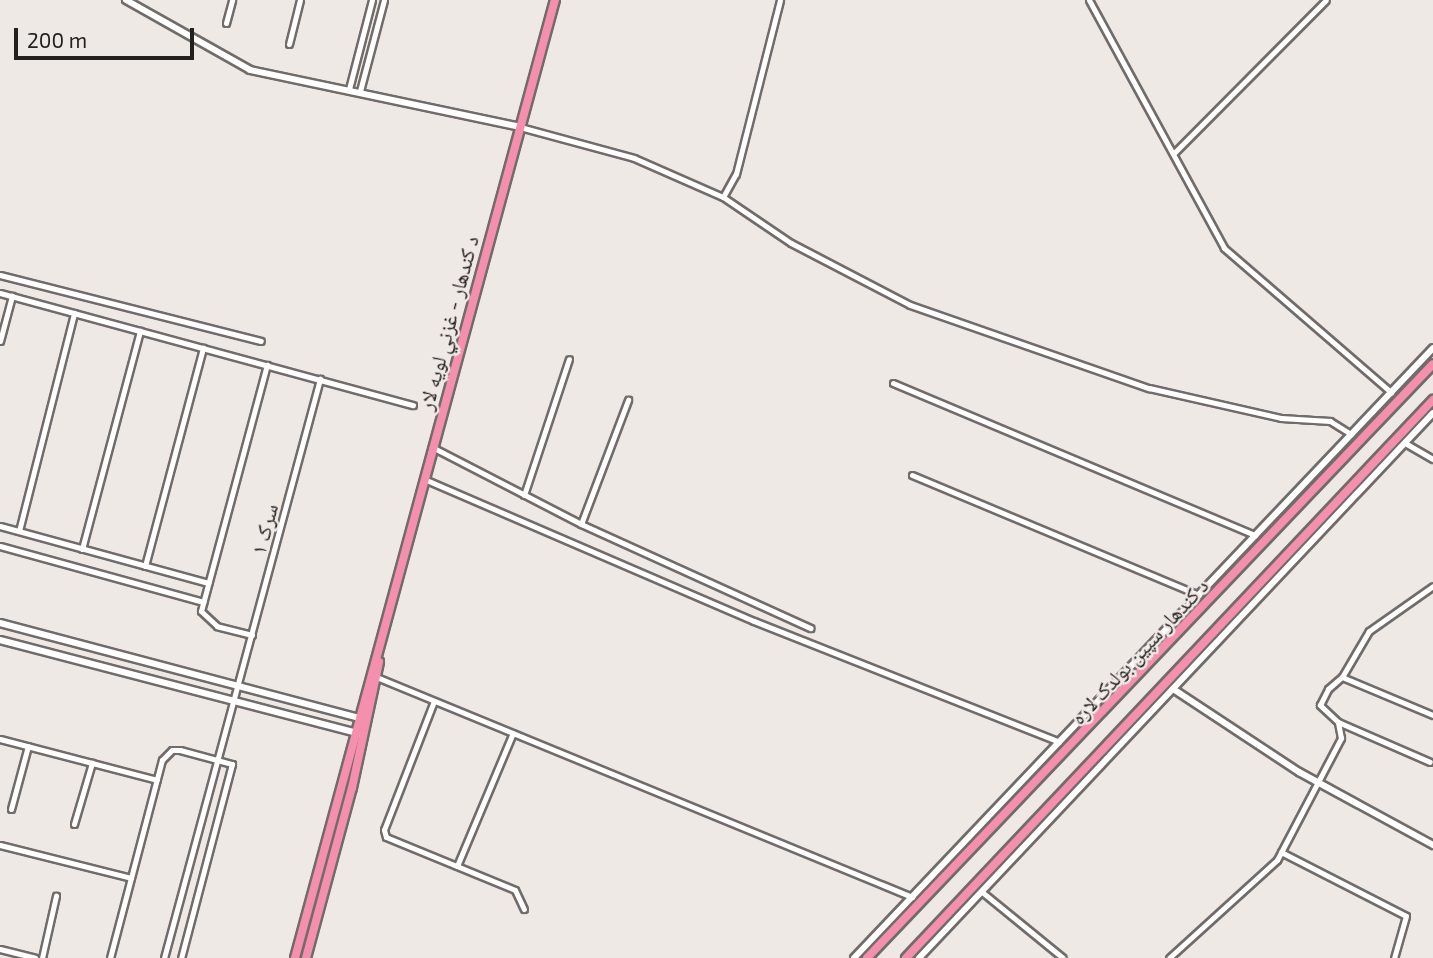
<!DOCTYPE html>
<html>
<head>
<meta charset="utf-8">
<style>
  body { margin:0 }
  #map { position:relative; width:1433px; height:958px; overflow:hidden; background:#efe9e6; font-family:"Exo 2","Noto Naskh Arabic",sans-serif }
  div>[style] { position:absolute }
  .roads { filter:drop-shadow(2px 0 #716c69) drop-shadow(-2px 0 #716c69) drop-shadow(0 2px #716c69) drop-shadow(0 -2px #716c69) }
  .minor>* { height:5px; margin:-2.5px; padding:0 2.5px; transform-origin:2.5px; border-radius:2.5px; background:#fff }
  .tertiary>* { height:6px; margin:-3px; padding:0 3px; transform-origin:3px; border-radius:3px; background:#fff }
  .trunk>* { height:8px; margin:-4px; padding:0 4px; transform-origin:4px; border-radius:4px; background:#f48fae }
  span { translate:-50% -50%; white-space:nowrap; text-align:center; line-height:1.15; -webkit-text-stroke:5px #efe9e6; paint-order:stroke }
  .street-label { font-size:21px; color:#232120 }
  .scale { position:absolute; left:14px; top:28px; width:180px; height:32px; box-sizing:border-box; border:4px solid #232120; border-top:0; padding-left:9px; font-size:21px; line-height:24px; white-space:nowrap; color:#232120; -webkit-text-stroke:5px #efe9e6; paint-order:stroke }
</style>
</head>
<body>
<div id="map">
  <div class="roads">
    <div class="minor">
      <i style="left:1089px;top:0;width:282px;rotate:61.4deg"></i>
      <i style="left:1224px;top:248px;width:221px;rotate:40.8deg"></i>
      <i style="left:226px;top:23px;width:24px;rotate:-75deg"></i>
      <i style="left:289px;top:44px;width:45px;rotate:-76deg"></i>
      <i style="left:349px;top:89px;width:92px;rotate:-75.5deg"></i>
      <i style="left:360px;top:91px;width:94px;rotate:-75.2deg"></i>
      <i style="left:520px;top:127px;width:118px;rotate:15.2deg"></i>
      <i style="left:634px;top:158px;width:97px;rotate:23.7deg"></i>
      <i style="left:723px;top:197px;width:82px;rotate:34.1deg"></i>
      <i style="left:791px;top:243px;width:134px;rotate:27.5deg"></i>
      <i style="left:910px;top:305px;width:253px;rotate:19.2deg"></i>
      <i style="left:1149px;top:388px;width:135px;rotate:12.8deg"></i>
      <i style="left:1281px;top:418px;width:49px;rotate:3.5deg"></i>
      <i style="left:1330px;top:421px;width:25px;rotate:32deg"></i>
      <i style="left:1175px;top:152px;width:214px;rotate:-45.2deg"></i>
      <i style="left:723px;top:197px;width:26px;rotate:-61deg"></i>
      <i style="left:736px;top:174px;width:179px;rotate:-75.8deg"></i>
      <i style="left:0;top:275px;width:269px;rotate:14.2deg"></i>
      <i style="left:0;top:293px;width:428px;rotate:15.2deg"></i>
      <i style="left:0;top:341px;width:47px;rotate:-75.1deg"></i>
      <i style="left:893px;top:383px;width:393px;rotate:22.8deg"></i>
      <i style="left:1405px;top:443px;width:32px;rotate:30deg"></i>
      <i style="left:432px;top:447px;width:168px;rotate:27.3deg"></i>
      <i style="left:581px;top:524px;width:252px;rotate:24.4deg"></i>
      <i style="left:912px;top:475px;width:311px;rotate:22.7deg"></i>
      <i style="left:424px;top:479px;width:359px;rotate:23.3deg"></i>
      <i style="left:754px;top:621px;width:328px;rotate:21.6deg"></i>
      <i style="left:524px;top:495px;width:143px;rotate:-71.7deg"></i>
      <i style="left:581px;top:524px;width:133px;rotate:-69.2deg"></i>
      <i style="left:0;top:526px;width:216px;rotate:15.3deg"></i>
      <i style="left:19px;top:531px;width:225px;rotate:-75.8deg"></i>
      <i style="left:0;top:546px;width:211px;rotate:15.4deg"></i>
      <i style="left:82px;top:549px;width:226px;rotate:-75.1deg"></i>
      <i style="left:145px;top:566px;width:226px;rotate:-75.1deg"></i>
      <i style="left:252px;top:635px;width:36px;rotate:-166deg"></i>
      <i style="left:217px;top:626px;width:22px;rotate:-137deg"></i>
      <i style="left:201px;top:611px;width:255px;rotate:-75deg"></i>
      <i style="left:374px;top:676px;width:582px;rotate:22.33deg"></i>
      <i style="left:1342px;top:677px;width:99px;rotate:22.7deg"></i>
      <i style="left:434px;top:701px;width:138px;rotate:111.2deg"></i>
      <i style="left:384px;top:830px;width:7px;rotate:74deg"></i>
      <i style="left:386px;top:837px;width:139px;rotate:22.3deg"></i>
      <i style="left:515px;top:890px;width:21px;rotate:65deg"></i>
      <i style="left:1338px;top:722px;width:100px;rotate:23.5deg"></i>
      <i style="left:0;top:739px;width:162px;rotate:14.6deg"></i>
      <i style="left:11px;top:809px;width:65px;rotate:-74.9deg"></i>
      <i style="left:74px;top:824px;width:64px;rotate:-73.6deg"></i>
      <i style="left:0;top:845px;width:135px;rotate:14.1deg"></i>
      <i style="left:1281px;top:852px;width:140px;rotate:27.1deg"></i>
      <i style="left:1406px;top:916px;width:44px;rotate:105.9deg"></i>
      <i style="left:457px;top:866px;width:144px;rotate:-67.2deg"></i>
      <i style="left:982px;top:892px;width:104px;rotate:39.2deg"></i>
      <i style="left:0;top:949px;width:36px;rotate:14deg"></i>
      <i style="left:42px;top:958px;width:64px;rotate:-77.3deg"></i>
      <i style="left:110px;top:958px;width:205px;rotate:-75.3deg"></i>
      <i style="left:162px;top:760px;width:14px;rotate:-45deg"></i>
      <i style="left:172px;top:750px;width:8px"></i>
      <i style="left:180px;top:750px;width:54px;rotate:15.1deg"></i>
      <i style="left:232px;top:764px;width:201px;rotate:104.7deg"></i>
      <i style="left:164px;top:958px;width:600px;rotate:-74.92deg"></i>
      <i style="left:1169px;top:958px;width:146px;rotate:-42.2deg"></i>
      <i style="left:1277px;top:860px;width:138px;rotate:-62.3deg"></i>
      <i style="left:1341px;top:738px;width:16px;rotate:-101deg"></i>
      <i style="left:1338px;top:722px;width:25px;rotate:-137deg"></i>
      <i style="left:1320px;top:705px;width:18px;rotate:-63deg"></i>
      <i style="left:1328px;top:689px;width:18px;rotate:-41deg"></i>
      <i style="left:1342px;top:677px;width:53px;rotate:-59.6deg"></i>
      <i style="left:1369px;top:631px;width:78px;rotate:-35.1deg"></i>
    </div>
    <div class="tertiary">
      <i style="left:126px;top:0;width:142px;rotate:29.4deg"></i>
      <i style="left:250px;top:70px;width:276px;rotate:11.9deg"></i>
      <i style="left:0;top:623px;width:375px;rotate:14.8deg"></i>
      <i style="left:0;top:640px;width:372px;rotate:14.6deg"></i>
      <i style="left:1173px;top:689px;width:151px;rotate:33.4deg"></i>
      <i style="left:1299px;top:772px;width:153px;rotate:28.6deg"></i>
      <i style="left:854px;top:958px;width:841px;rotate:-46.49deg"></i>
      <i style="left:919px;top:958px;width:749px;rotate:-46.68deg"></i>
    </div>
    <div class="trunk">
      <i style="left:295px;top:958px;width:993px;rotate:-74.82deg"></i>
      <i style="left:306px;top:958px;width:176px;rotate:-74.9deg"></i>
      <i style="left:352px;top:788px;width:129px;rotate:-77.9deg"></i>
      <i style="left:867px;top:958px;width:820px;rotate:-46.38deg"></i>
      <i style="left:906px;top:958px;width:768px;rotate:-46.64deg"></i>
    </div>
  </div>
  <div class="street-label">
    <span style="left:448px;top:323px;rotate:-75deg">د کندهار - غزني لويه لار</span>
    <span style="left:264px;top:529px;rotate:-75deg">سرک ۱</span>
    <span style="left:1139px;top:651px;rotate:-47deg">د کندهار سپین بولدک لاره</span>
  </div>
  <div class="scale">200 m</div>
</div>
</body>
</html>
